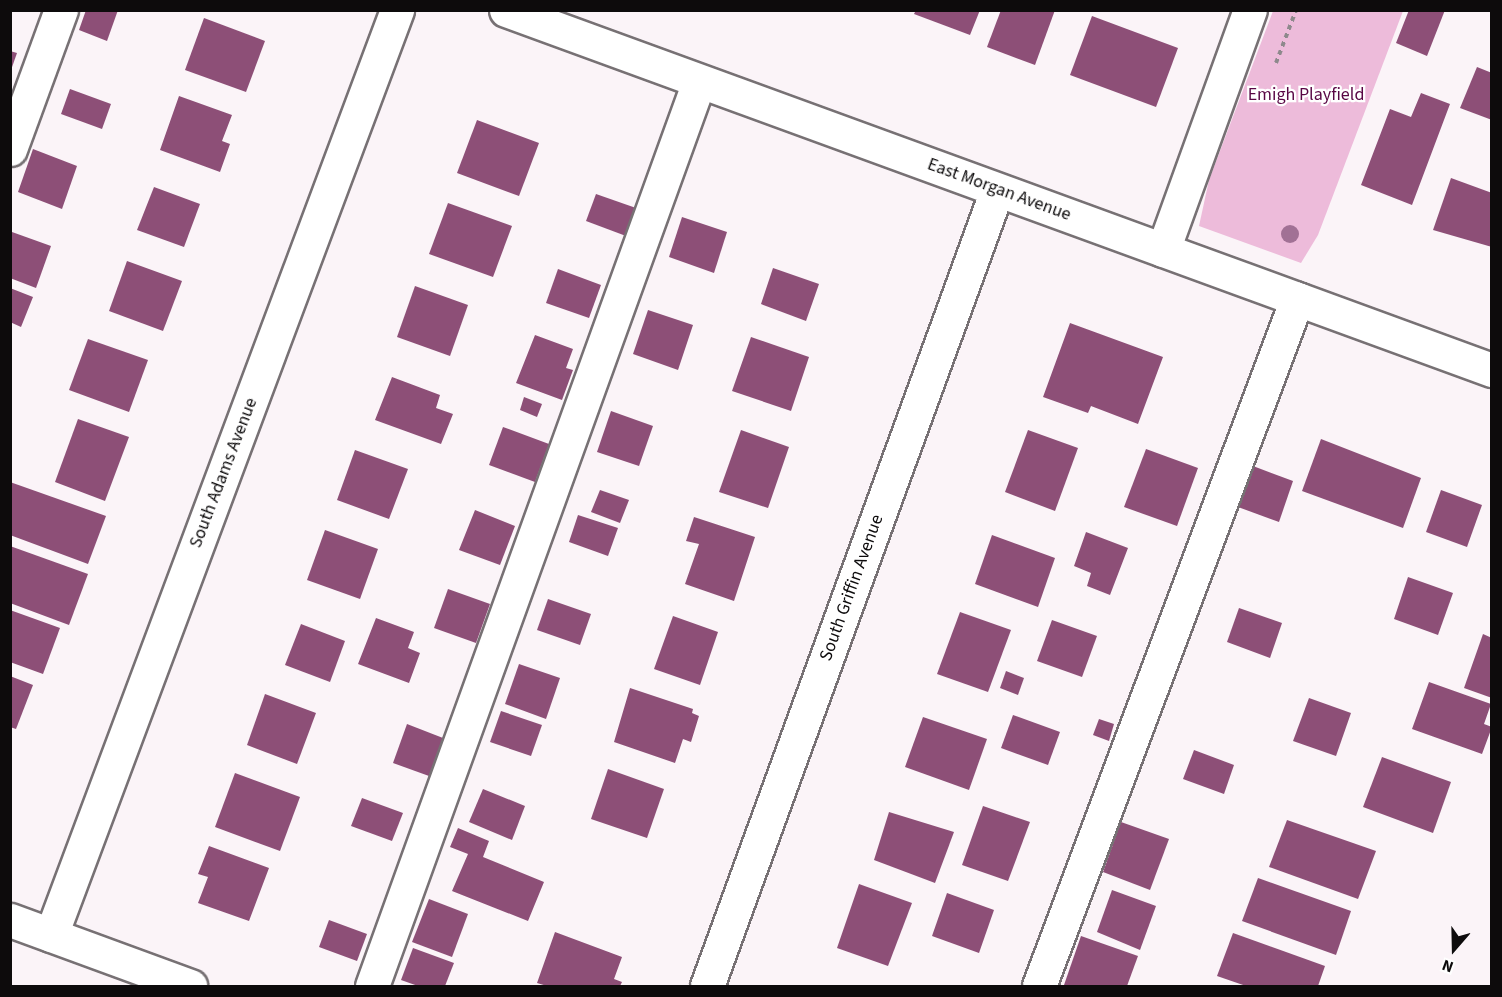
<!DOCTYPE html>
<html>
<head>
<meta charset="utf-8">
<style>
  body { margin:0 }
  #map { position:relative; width:1502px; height:997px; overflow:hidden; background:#fbf4f8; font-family:"Source Sans 3",sans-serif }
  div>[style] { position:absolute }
  .green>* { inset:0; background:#edbbda }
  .building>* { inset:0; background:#8d4f77 }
  .path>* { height:4px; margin-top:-2px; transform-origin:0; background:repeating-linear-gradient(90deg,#8e898c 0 4.5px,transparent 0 9px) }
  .roads { filter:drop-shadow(2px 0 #777174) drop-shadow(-2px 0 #777174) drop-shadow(0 2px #777174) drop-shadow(0 -2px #777174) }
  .minor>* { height:33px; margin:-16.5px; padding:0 16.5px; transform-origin:16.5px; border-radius:16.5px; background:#fff }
  .trees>* { width:18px; height:18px; margin:-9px; border-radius:50%; background:#a17195 }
  span { translate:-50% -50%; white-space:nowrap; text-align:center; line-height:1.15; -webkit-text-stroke:4.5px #fff; paint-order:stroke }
  .park-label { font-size:18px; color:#580644 }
  .street-label { font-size:18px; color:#0d0b0c }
  .frame { position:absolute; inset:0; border:12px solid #0d0b0c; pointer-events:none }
  .north { position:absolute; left:1424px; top:919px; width:60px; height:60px; -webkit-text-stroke:4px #fff; paint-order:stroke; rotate:200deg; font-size:16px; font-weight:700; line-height:24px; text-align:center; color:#0d0b0c }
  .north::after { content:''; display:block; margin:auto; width:21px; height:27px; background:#0d0b0c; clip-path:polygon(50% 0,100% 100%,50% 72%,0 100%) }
</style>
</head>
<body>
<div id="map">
  <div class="green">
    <i style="clip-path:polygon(1273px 11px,1403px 11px,1318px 235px,1301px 263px,1199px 226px,1209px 180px)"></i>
  </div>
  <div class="building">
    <i style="clip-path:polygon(86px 10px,118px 10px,107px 41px,79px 30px)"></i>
    <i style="clip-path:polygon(916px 10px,980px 10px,970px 35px,914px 14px)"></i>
    <i style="clip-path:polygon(1001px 10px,1055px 10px,1035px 65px,987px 47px)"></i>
    <i style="clip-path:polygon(1409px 10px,1445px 10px,1427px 56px,1396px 43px)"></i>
    <i style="clip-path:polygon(1092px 16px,1178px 48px,1156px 107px,1070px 75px)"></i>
    <i style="clip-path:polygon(204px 18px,265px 41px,246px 92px,185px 70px)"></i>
    <i style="clip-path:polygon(10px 51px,17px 53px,11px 70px,10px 69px)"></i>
    <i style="clip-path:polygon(1477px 67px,1492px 73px,1492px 120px,1460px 108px)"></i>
    <i style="clip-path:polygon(70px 89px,111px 104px,102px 129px,61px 114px)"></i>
    <i style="clip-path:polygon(1421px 93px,1450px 104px,1412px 205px,1361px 185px,1390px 109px,1411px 117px)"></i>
    <i style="clip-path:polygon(179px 96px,232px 115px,222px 141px,230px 144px,220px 172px,160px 150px)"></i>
    <i style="clip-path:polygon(477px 120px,539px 143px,519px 196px,457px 173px)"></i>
    <i style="clip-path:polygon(33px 149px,77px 166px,62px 209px,18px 192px)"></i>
    <i style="clip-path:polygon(1451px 178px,1492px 193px,1492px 247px,1433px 230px)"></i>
    <i style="clip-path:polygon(154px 187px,200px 204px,184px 247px,137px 230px)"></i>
    <i style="clip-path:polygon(596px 194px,636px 208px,626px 236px,586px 221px)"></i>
    <i style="clip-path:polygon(448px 203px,512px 226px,493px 277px,429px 254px)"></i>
    <i style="clip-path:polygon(682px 217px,727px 232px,714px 273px,669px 257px)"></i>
    <i style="clip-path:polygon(12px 232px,51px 246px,36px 288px,10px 278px)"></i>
    <i style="clip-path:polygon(127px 261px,182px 281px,163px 331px,109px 311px)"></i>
    <i style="clip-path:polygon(773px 268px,819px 284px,806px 321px,761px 304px)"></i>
    <i style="clip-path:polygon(558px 269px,601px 285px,589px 318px,546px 303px)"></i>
    <i style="clip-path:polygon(415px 286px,468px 305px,450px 356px,397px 337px)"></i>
    <i style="clip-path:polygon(10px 288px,33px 297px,21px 327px,10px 322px)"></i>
    <i style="clip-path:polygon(648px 310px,693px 325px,678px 370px,633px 354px)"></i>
    <i style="clip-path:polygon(1070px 323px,1163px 357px,1138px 424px,1091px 406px,1088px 413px,1043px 397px)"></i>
    <i style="clip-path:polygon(535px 335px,573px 349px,566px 368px,573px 370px,562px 400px,516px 383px)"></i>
    <i style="clip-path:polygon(751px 337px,809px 357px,791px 411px,732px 391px)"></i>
    <i style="clip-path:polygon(88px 339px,148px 360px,129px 412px,69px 390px)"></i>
    <i style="clip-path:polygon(392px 377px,440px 395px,436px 408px,453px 414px,441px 444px,375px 420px)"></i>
    <i style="clip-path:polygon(524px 397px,542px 404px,537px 417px,520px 410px)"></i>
    <i style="clip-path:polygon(611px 411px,653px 426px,639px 466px,597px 452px)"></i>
    <i style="clip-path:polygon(78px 419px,129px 437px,105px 501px,55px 482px)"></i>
    <i style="clip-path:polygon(503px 427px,549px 444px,535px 482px,489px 465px)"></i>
    <i style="clip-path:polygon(741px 430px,789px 447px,768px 508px,719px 492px)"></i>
    <i style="clip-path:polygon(1028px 430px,1078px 448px,1055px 511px,1005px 492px)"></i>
    <i style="clip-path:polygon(1321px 439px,1421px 478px,1403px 528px,1302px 491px)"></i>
    <i style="clip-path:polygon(1146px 449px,1198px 468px,1177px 526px,1124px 507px)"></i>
    <i style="clip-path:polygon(355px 450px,408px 469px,389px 519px,337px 500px)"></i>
    <i style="clip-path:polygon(1253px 466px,1293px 481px,1279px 522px,1238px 507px)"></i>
    <i style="clip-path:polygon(10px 482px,106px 516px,88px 564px,10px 535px)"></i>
    <i style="clip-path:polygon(600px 490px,629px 500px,620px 523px,591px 512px)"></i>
    <i style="clip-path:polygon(1441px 490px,1482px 505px,1467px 547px,1426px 532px)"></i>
    <i style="clip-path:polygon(475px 510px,515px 526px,500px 565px,459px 550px)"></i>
    <i style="clip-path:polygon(578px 515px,618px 528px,608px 556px,569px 542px)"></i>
    <i style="clip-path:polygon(694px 517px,755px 537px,734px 601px,685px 584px,699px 544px,686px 541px)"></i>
    <i style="clip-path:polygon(325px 530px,378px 549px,360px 599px,307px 580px)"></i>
    <i style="clip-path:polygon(1086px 532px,1128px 548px,1110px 595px,1087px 586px,1091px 573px,1074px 566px)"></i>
    <i style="clip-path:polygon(992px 535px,1055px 558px,1038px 607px,975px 584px)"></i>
    <i style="clip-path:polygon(10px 546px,88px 574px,69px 625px,10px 603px)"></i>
    <i style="clip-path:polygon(1408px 577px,1453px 593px,1438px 635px,1394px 619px)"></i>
    <i style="clip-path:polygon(448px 589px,490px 604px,476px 643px,434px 628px)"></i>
    <i style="clip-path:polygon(548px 599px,591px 614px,580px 645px,537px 630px)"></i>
    <i style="clip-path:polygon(1239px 608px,1282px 623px,1270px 658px,1227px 642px)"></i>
    <i style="clip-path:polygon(10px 610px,60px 628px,43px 674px,10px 662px)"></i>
    <i style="clip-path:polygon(960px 612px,1011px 630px,988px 692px,937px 674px)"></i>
    <i style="clip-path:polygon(673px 616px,718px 632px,700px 685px,654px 669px)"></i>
    <i style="clip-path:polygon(376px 618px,414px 632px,408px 648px,420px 653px,409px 683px,358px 664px)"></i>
    <i style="clip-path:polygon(1052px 620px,1097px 636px,1082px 677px,1037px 661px)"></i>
    <i style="clip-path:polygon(301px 624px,345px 641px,330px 682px,285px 665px)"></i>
    <i style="clip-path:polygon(1483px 634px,1492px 638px,1492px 698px,1464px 688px)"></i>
    <i style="clip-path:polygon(519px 664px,560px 678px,546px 719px,505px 704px)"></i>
    <i style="clip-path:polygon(1006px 671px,1024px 678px,1018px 695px,1000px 688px)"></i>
    <i style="clip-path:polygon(10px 676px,33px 685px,16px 729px,10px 727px)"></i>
    <i style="clip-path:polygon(1429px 682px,1491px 704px,1484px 724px,1492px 727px,1482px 754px,1412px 729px)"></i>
    <i style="clip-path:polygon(630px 688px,693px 709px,692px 713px,699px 716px,691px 742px,683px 739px,675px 763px,614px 742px)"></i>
    <i style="clip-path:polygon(265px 694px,316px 713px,297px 764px,247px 745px)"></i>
    <i style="clip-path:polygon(1309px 698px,1351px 713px,1336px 756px,1293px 741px)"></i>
    <i style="clip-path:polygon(501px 711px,542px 725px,531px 756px,490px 742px)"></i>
    <i style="clip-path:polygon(1013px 715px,1060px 732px,1048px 765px,1001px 748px)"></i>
    <i style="clip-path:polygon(923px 717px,987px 739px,969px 790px,905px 767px)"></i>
    <i style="clip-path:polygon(1099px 719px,1114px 724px,1109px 741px,1093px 735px)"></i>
    <i style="clip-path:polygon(407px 724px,443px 738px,429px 776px,393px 763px)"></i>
    <i style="clip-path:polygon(1194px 750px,1234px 765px,1224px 794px,1183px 779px)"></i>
    <i style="clip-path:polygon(1382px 757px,1451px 782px,1433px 833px,1363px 807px)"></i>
    <i style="clip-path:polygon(608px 769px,664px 789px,647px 838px,591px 819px)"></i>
    <i style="clip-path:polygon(235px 773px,300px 797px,280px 851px,215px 827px)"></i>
    <i style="clip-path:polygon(483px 789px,525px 806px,512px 840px,469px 822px)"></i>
    <i style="clip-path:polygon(362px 798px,403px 813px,392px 841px,351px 826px)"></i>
    <i style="clip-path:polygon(983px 806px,1030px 822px,1008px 881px,962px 865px)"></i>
    <i style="clip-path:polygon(889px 812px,954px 832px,935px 883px,874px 860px)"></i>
    <i style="clip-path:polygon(1287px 820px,1376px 851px,1358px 899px,1269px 867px)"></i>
    <i style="clip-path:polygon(1121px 822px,1169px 839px,1150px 890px,1103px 872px)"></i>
    <i style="clip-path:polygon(458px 828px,489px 841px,483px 857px,544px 882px,528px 921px,452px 891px,468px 854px,450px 847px)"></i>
    <i style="clip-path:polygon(209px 846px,269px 868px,249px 921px,198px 903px,208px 877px,198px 874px)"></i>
    <i style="clip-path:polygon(1258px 878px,1351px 911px,1336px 955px,1242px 921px)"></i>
    <i style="clip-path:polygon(859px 884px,912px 903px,888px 966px,837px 948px)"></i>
    <i style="clip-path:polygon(1112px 890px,1156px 906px,1140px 950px,1097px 932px)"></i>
    <i style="clip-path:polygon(947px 893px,994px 910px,979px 953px,932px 936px)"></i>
    <i style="clip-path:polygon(429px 899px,468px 914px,452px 957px,412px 942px)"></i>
    <i style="clip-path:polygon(329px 920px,367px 934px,357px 961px,319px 947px)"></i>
    <i style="clip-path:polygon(555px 932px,622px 957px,614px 979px,622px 982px,620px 986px,547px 986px,537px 983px)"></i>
    <i style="clip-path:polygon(1233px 933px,1325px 966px,1318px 986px,1246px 986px,1217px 976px)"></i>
    <i style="clip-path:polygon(1081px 936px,1138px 956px,1127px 986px,1064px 985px)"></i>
    <i style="clip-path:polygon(413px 948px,454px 963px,445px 986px,418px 986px,401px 980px)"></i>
  </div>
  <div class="path">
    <i style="left:1276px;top:63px;width:57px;rotate:-69.3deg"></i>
  </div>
  <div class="roads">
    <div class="minor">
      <i style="left:506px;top:10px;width:1050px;rotate:20.06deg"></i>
      <i style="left:10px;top:149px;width:148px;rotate:-69.9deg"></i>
      <i style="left:1163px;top:250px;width:255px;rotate:-70.1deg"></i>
      <i style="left:10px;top:920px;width:192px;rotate:20.1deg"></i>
      <i style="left:51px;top:935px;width:988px;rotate:-69.49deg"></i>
      <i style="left:372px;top:986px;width:962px;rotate:-70.13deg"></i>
      <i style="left:707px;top:986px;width:847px;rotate:-69.98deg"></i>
      <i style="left:1039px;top:986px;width:734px;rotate:-69.42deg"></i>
    </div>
  </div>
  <div class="trees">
    <i style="left:1290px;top:234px"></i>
  </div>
  <div class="park-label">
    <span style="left:1306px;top:95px">Emigh Playfield</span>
  </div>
  <div class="street-label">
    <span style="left:999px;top:190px;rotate:20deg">East Morgan Avenue</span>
    <span style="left:224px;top:473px;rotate:-69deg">South Adams Avenue</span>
    <span style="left:852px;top:588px;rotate:-70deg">South Griffin Avenue</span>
  </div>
  <div class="frame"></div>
  <div class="north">N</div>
</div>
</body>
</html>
